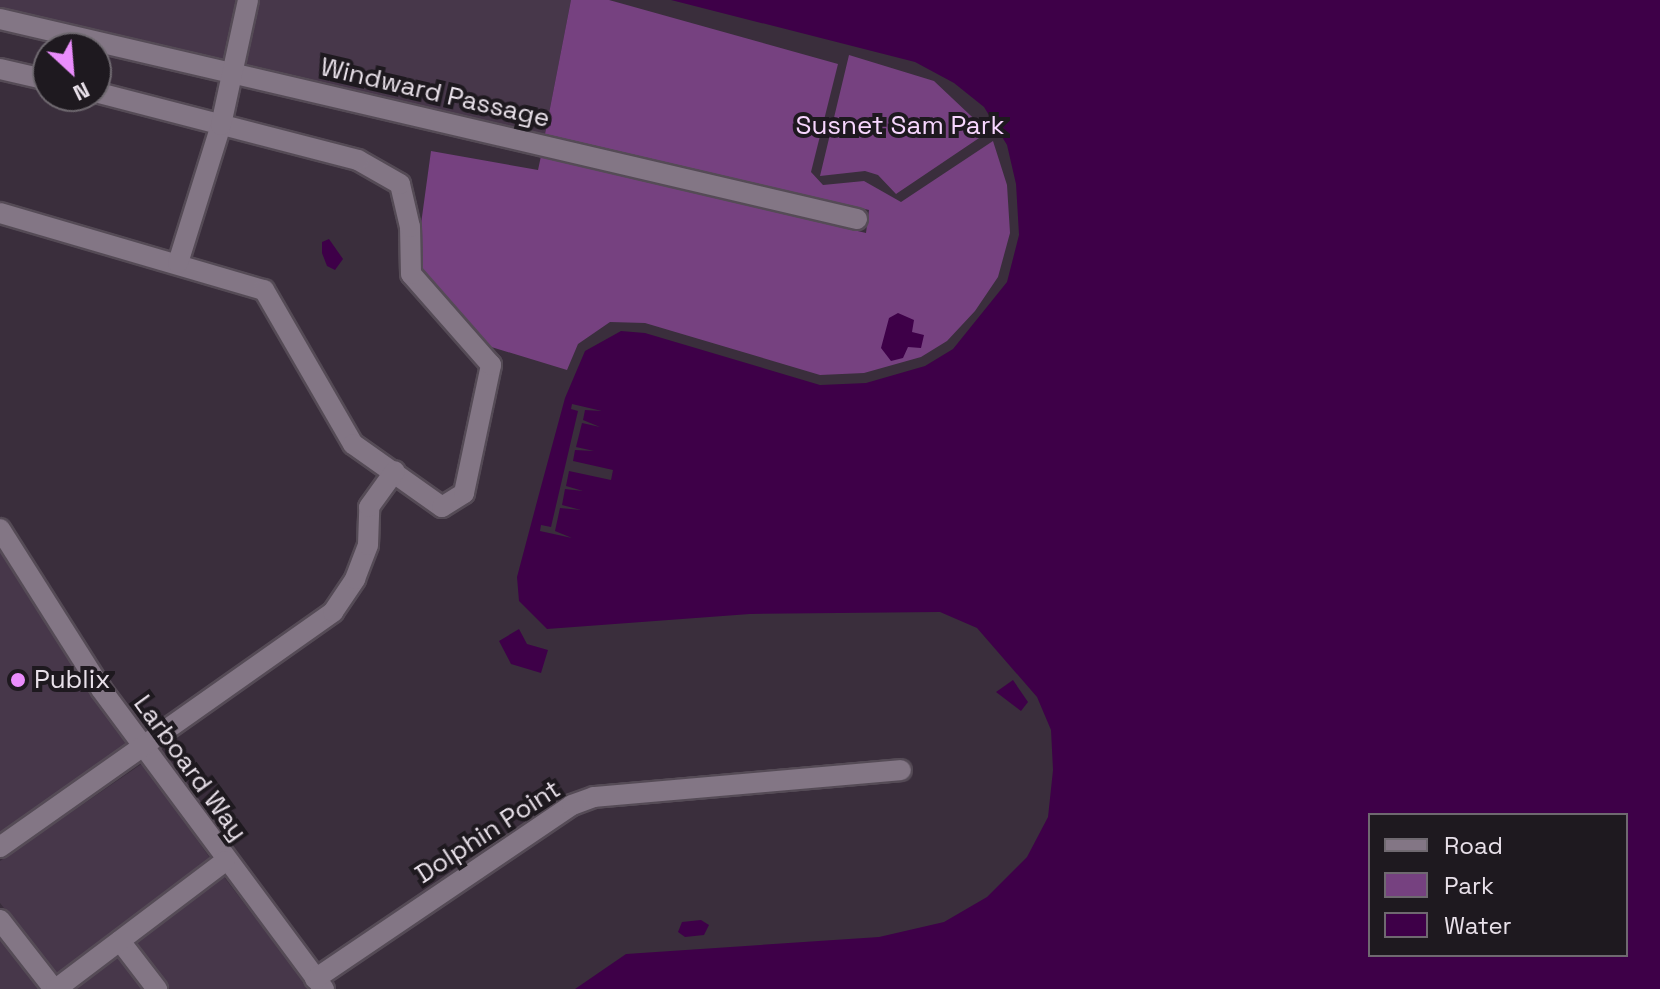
<!DOCTYPE html>
<html>
<head>
<meta charset="utf-8">
<style>
  body { margin:0 }
  #map { position:relative; width:1660px; height:989px; overflow:hidden; background:#3a2e3c; font-family:"Space Grotesk",sans-serif }
  div>[style] { position:absolute }
  .built>* { inset:0; background:#47374a }
  .green>* { inset:0; background:#764180 }
  .water>* { inset:0; background:#3e0048 }
  .pier>* { inset:0; background:#3a2e3c }
  .roads { filter:drop-shadow(2px 0 #554b56) drop-shadow(-2px 0 #554b56) drop-shadow(0 2px #554b56) drop-shadow(0 -2px #554b56) }
  .street>* { height:20px; margin:-10px; padding:0 10px; transform-origin:10px; border-radius:10px; background:#837685 }
  .dots>* { width:22px; height:22px; translate:-50% -50%; box-sizing:border-box; border:4px solid #1e191f; border-radius:50% }
  span { translate:-50% -50%; white-space:nowrap; text-align:center; line-height:1.15; -webkit-text-stroke:8px #1e191f; paint-order:stroke }
  .street-label { font-size:26px; color:#e8e0e9 }
  .park-label { font-size:26px; color:#f7d6fe }
  .poi-label { font-size:26px; color:#e8e0e9 }
  .left { translate:0 -50%; text-align:left }
  .legend { position:absolute; left:1368px; top:813px; width:260px; height:144px; box-sizing:border-box; background:#1e191f; border:2px solid #6f6970; margin:0; padding:10px 14px; list-style:none; font-size:24px; color:#e8e0e9 }
  .legend li { display:flex; align-items:center; gap:16px; height:40px }
  .legend b { width:40px; border:2px solid #6f6970 }
  .north { position:absolute; left:32px; top:32px; width:80px; height:80px; box-sizing:border-box; background:#1e191f; border:2px solid #6f6970; border-radius:50%; rotate:154deg; font-size:22px; font-weight:700; line-height:32px; text-align:center; color:#e8e0e9 }
  .north::after { content:''; display:block; margin:auto; width:28px; height:36px; background:#ea8dfc; clip-path:polygon(50% 0,100% 100%,50% 72%,0 100%) }
</style>
</head>
<body>
<div id="map">
  <div class="built">
    <i style="clip-path:polygon(0 0,237px 0,225px 59px,0 7px)"></i>
    <i style="clip-path:polygon(259px 0,571px 0,545px 134px,246px 64px)"></i>
    <i style="clip-path:polygon(0 550px,129px 744px,0 833px)"></i>
    <i style="clip-path:polygon(143px 763px,210px 858px,56px 974px,0 903px,0 861px)"></i>
    <i style="clip-path:polygon(224px 877px,307px 985px,309px 989px,170px 989px,135px 944px)"></i>
    <i style="clip-path:polygon(0 938px,40px 989px,0 989px)"></i>
    <i style="clip-path:polygon(118px 957px,143px 989px,75px 989px)"></i>
  </div>
  <div class="green">
    <i style="clip-path:polygon(571px 0,609px 0,838px 64px,811px 172px,823px 185px,864px 181px,901px 202px,993px 141px,1007px 185px,1010px 233px,998px 277px,975px 311px,947px 341px,921px 357px,864px 373px,820px 375px,645px 323px,610px 322px,578px 344px,567px 370px,488px 346px,422px 270px,421px 224px,431px 151px,538px 170px,541px 156px,866px 233px,869px 210px,545px 134px)"></i>
    <i style="clip-path:polygon(849px 55px,934px 81px,988px 132px,896px 194px,878px 175px,865px 171px,820px 176px)"></i>
  </div>
  <div class="water">
    <i style="clip-path:polygon(evenodd,671px 0,1660px 0,1660px 989px,575px 989px,626px 954px,879px 937px,944px 922px,987px 897px,1027px 857px,1048px 817px,1053px 770px,1051px 730px,1037px 697px,977px 628px,940px 612px,750px 614px,547px 629px,519px 601px,517px 577px,539px 494px,565px 398px,585px 351px,621px 331px,645px 333px,820px 385px,866px 383px,925px 366px,953px 349px,1007px 282px,1019px 235px,1016px 184px,1007px 145px,984px 107px,954px 83px,915px 62px,671px 0,1370px 815px,1626px 815px,1626px 955px,1370px 955px,1370px 815px)"></i>
    <i style="clip-path:polygon(329px 239px,343px 259px,335px 270px,327px 266px,322px 253px,322px 242px)"></i>
    <i style="clip-path:polygon(898px 313px,914px 320px,912px 332px,924px 335px,921px 348px,908px 347px,903px 358px,891px 361px,881px 348px,889px 318px)"></i>
    <i style="clip-path:polygon(519px 629px,527px 644px,548px 650px,541px 673px,511px 664px,499px 641px)"></i>
    <i style="clip-path:polygon(1013px 680px,1028px 702px,1021px 711px,996px 692px)"></i>
    <i style="clip-path:polygon(701px 920px,709px 925px,704px 935px,685px 937px,678px 932px,682px 922px)"></i>
  </div>
  <div class="pier">
    <i style="clip-path:polygon(572px 404px,602px 411px,585px 410px,583px 420px,600px 427px,582px 423px,576px 447px,594px 451px,575px 450px,573px 461px,613px 470px,611px 480px,569px 471px,566px 486px,583px 491px,565px 489px,562px 505px,581px 510px,560px 508px,555px 531px,572px 538px,540px 531px,541px 525px,551px 527px,578px 411px,571px 409px)"></i>
  </div>
  <div class="roads">
    <div class="street">
      <i style="left:0;top:19px;width:880px;rotate:13.14deg"></i>
      <i style="left:0;top:69px;width:49px;rotate:12.9deg"></i>
      <i style="left:0;top:213px;width:275px;rotate:16.3deg"></i>
      <i style="left:264px;top:290px;width:178px;rotate:60deg"></i>
      <i style="left:353px;top:444px;width:109px;rotate:35.3deg"></i>
      <i style="left:442px;top:507px;width:26px;rotate:-32deg"></i>
      <i style="left:464px;top:493px;width:131px;rotate:-78.1deg"></i>
      <i style="left:491px;top:365px;width:121px;rotate:-131.3deg"></i>
      <i style="left:411px;top:274px;width:47px;rotate:-91.2deg"></i>
      <i style="left:410px;top:227px;width:44px;rotate:-103.1deg"></i>
      <i style="left:400px;top:184px;width:48px;rotate:-150.3deg"></i>
      <i style="left:358px;top:160px;width:271px;rotate:-165.5deg"></i>
      <i style="left:178px;top:263px;width:145px;rotate:-72.7deg"></i>
      <i style="left:221px;top:125px;width:128px;rotate:-77.8deg"></i>
      <i style="left:0;top:529px;width:189px;rotate:57.7deg"></i>
      <i style="left:101px;top:689px;width:374px;rotate:53.4deg"></i>
      <i style="left:0;top:847px;width:408px;rotate:-35.2deg"></i>
      <i style="left:333px;top:612px;width:40px;rotate:-56deg"></i>
      <i style="left:355px;top:579px;width:36px;rotate:-69deg"></i>
      <i style="left:368px;top:545px;width:38px;rotate:-88deg"></i>
      <i style="left:369px;top:507px;width:44px;rotate:-54.2deg"></i>
      <i style="left:0;top:920px;width:88px;rotate:52deg"></i>
      <i style="left:120px;top:941px;width:61px;rotate:52.4deg"></i>
      <i style="left:315px;top:979px;width:310px;rotate:-34.1deg"></i>
      <i style="left:572px;top:805px;width:23px;rotate:-20deg"></i>
      <i style="left:594px;top:797px;width:308px;rotate:-5deg"></i>
      <i style="left:56px;top:989px;width:212px;rotate:-37.1deg"></i>
    </div>
  </div>
  <div class="dots">
    <i style="left:18px;top:680px;background:#ea8dfc"></i>
  </div>
  <div class="street-label">
    <span style="left:435px;top:93px;rotate:13deg">Windward Passage</span>
    <span style="left:190px;top:768px;rotate:54deg">Larboard Way</span>
    <span style="left:488px;top:832px;rotate:-33deg">Dolphin Point</span>
  </div>
  <div class="park-label">
    <span style="left:900px;top:126px">Susnet Sam Park</span>
  </div>
  <div class="poi-label">
    <span class="left" style="left:34px;top:680px">Publix</span>
  </div>
  <ul class="legend">
  <li><b style="height:10px;background:#837685"></b>Road</li>
  <li><b style="height:22px;background:#764180"></b>Park</li>
  <li><b style="height:22px;background:#3e0048"></b>Water</li>
  </ul>
  <div class="north">N</div>
</div>
</body>
</html>
